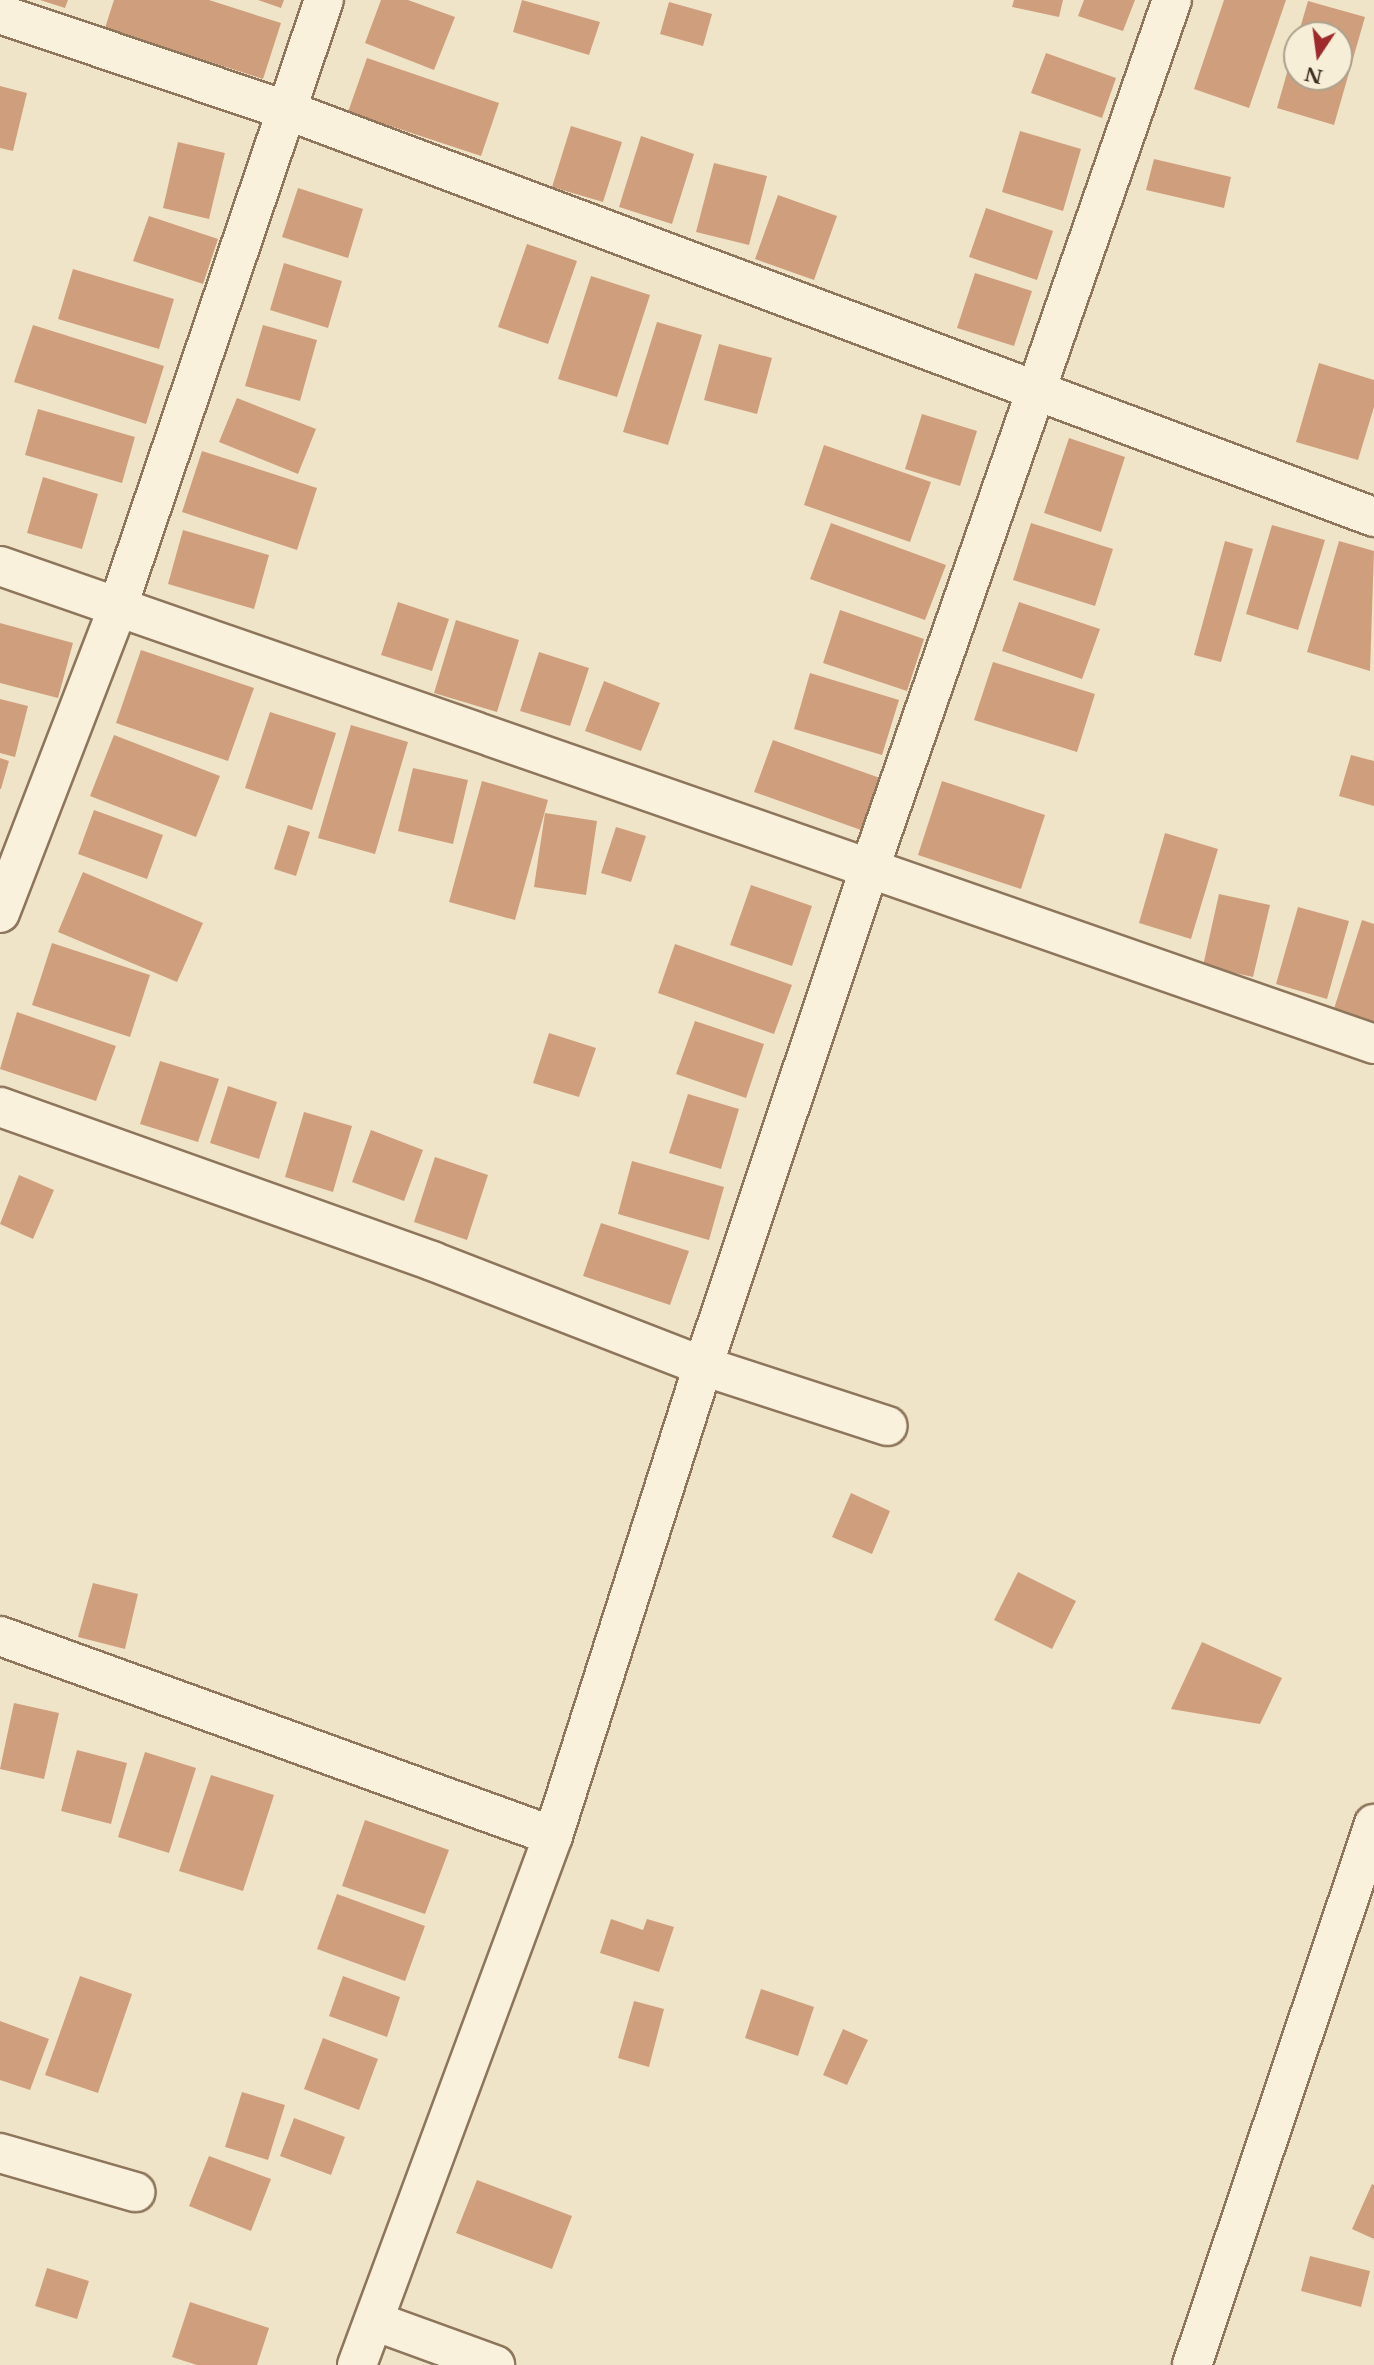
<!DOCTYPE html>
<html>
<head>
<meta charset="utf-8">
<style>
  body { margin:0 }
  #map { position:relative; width:1374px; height:2365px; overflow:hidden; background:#f0e4c8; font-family:"Libre Baskerville",serif }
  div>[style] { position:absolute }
  .building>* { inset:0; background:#cf9f7d }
  .roads { filter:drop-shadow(2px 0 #8d765c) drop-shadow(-2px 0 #8d765c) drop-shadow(0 2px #8d765c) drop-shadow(0 -2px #8d765c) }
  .street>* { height:38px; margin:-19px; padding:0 19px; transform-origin:19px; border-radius:19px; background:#faf1dc }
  span { translate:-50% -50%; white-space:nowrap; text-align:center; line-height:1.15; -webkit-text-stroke:6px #f7eed8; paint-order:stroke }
  .north { position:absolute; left:1283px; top:21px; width:70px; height:70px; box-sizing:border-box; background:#f7eed8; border:2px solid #ada18e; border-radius:50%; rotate:193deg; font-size:19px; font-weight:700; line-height:28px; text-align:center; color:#3d2e20 }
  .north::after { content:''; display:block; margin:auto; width:24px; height:32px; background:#9e2a2b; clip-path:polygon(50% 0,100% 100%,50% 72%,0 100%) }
</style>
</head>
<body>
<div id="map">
  <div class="building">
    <i style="clip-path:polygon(40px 0,68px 0,65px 8px)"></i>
    <i style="clip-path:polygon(114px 0,209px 0,281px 23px,263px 79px,105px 28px)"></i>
    <i style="clip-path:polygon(258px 0,284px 0,281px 8px)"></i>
    <i style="clip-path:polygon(381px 0,408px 0,455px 17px,434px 70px,365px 43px)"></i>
    <i style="clip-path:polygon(522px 0,600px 22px,589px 55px,513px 32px)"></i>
    <i style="clip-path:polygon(1014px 0,1063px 0,1059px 17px,1012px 7px)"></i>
    <i style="clip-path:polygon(1084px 0,1135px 0,1123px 31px,1078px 16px)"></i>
    <i style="clip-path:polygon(1224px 0,1286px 0,1249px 108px,1194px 89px)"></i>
    <i style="clip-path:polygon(1308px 1px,1365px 17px,1334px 125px,1277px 108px,1296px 41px,1297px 77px,1339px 77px,1339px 35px,1298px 35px)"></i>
    <i style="clip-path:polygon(669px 2px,712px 14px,703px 46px,660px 34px)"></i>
    <i style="clip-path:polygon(1046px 53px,1116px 78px,1102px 118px,1031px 93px)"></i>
    <i style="clip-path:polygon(367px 58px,499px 103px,481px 156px,348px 112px)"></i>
    <i style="clip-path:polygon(0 86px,27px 93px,13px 151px,0 148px)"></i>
    <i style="clip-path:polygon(571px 126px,622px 142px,603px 202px,552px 187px)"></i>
    <i style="clip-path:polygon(1020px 131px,1081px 149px,1063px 211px,1002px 192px)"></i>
    <i style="clip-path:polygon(641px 136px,694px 154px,672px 224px,619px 207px)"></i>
    <i style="clip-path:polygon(178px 142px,225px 153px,209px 219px,163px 208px)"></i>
    <i style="clip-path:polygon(1154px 159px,1231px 177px,1224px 208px,1146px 190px)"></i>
    <i style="clip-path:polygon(714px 163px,767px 176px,749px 245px,696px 232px)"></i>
    <i style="clip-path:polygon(298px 188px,363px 209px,348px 258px,282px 237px)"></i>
    <i style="clip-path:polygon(778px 195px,837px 216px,814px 280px,755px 259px)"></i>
    <i style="clip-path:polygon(986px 208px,1053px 231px,1037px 280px,969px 257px)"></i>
    <i style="clip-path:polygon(149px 216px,218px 239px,203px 284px,133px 261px)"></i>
    <i style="clip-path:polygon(527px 244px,577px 261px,548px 344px,498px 327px)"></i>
    <i style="clip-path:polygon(284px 263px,342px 281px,328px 328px,270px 310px)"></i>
    <i style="clip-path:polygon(73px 269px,174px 299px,159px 349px,58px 319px)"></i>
    <i style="clip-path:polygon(975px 273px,1032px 291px,1014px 346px,957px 328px)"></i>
    <i style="clip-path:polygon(591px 276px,650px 295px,617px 397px,558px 379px)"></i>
    <i style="clip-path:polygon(657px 322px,702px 335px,668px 445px,623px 432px)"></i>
    <i style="clip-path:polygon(33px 325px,164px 366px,146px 424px,14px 382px)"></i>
    <i style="clip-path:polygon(263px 325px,317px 340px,300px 401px,245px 386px)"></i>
    <i style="clip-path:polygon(719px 344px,772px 358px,757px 414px,704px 400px)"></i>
    <i style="clip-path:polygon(1319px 363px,1374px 380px,1374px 407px,1358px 460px,1296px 442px)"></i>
    <i style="clip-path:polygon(237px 398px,316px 429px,298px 474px,219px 442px)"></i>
    <i style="clip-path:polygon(38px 409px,135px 437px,122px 483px,25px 455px)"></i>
    <i style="clip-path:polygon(922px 414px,977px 431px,960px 486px,905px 469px)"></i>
    <i style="clip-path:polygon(1069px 438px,1125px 457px,1101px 532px,1044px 513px)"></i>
    <i style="clip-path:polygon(824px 445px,931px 482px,910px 542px,804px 505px)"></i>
    <i style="clip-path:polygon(202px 451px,317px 488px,297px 550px,182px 512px)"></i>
    <i style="clip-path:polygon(43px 477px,98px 494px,82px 549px,27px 533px)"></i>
    <i style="clip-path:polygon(831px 523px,946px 565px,925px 620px,810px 579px)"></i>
    <i style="clip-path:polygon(1031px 523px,1113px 549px,1095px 606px,1013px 580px)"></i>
    <i style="clip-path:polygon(1272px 525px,1325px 540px,1298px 630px,1246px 614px)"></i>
    <i style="clip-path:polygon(183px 530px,269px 555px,254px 609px,168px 584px)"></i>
    <i style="clip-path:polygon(1225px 541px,1253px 549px,1221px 662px,1194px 655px)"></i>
    <i style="clip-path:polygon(1339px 541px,1374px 551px,1370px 671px,1307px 652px)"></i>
    <i style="clip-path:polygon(398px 602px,449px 619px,432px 671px,381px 655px)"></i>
    <i style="clip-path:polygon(1019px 602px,1100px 629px,1082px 679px,1002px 651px)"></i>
    <i style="clip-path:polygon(840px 610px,924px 639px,907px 691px,823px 663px)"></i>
    <i style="clip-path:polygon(456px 620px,519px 640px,497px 712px,434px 693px)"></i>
    <i style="clip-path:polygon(0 623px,73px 643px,58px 698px,0 683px)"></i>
    <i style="clip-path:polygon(141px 650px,254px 688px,228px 761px,116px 723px)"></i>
    <i style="clip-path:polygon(539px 652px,589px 668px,570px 726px,520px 711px)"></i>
    <i style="clip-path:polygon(993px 662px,1095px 694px,1077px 752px,974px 720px)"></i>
    <i style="clip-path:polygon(810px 673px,899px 700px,882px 755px,794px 729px)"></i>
    <i style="clip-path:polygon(604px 681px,660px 703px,641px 751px,585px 731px)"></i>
    <i style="clip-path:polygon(0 699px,28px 706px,15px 757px,0 753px)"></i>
    <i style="clip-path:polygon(270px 712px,336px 733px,312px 810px,245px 788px)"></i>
    <i style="clip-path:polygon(351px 725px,408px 742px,375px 854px,318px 838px)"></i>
    <i style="clip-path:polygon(114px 735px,220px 776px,196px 837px,90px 796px)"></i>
    <i style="clip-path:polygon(773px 740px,880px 778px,861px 830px,754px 792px)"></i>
    <i style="clip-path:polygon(1351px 755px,1374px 761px,1374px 806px,1339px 796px)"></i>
    <i style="clip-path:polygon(0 758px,9px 761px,1px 789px,0 789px)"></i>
    <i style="clip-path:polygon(413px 768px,468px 780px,453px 844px,398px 831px)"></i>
    <i style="clip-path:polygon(482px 781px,548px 800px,515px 920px,449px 902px)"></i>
    <i style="clip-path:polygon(942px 781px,1045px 815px,1021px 889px,918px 855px)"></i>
    <i style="clip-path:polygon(94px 810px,163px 835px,147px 879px,78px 854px)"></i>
    <i style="clip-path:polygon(545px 813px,597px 821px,586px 895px,534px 887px)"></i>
    <i style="clip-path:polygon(288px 825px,310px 832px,296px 876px,274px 869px)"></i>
    <i style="clip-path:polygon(616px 827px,646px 836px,631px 882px,601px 873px)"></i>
    <i style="clip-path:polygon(1165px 833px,1218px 849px,1191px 939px,1139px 923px)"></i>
    <i style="clip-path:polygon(83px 872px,203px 923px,177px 982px,58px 932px)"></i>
    <i style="clip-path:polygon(751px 885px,812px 906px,792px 966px,730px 945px)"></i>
    <i style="clip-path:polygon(1219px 894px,1270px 905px,1253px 977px,1203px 966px)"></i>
    <i style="clip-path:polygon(1298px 907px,1349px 921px,1327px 999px,1276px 984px)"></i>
    <i style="clip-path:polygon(1362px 920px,1374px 924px,1374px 1025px,1333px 1012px)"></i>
    <i style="clip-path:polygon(52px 943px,150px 975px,130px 1037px,32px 1005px)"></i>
    <i style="clip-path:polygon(675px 944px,792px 985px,774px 1034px,658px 993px)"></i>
    <i style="clip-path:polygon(17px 1012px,116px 1046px,96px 1101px,0 1069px)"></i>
    <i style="clip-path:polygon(695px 1021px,764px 1044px,746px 1098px,676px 1074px)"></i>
    <i style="clip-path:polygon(549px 1033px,596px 1048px,579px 1097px,533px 1083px)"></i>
    <i style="clip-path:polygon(160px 1061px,219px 1079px,198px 1142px,140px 1124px)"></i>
    <i style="clip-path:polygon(228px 1086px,277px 1102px,259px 1159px,210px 1143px)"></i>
    <i style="clip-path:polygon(688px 1094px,739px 1109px,721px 1169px,669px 1153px)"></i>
    <i style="clip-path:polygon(304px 1112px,352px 1126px,333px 1192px,285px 1177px)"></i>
    <i style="clip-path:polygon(371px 1130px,423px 1150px,404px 1201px,352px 1182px)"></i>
    <i style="clip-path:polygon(435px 1157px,488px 1175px,467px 1240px,414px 1222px)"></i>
    <i style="clip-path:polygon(632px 1161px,724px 1187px,709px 1240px,618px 1214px)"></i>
    <i style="clip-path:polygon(19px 1175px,54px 1190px,33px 1239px,0 1224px)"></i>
    <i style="clip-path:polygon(601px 1223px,689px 1251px,670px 1305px,583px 1276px)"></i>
    <i style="clip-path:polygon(851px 1493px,890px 1511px,872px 1554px,832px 1537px)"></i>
    <i style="clip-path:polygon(1018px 1572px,1076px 1601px,1052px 1649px,994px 1620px)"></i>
    <i style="clip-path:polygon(93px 1583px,138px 1594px,125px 1649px,78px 1637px)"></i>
    <i style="clip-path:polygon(1202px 1642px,1282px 1678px,1260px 1724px,1171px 1709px)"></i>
    <i style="clip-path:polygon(14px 1703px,59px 1713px,44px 1779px,0 1769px)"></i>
    <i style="clip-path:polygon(77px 1750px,127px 1763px,111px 1824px,61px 1811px)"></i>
    <i style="clip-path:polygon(145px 1752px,196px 1768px,169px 1853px,118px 1837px)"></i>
    <i style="clip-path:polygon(211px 1775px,274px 1795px,243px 1891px,179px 1871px)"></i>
    <i style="clip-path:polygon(365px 1820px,449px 1850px,425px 1914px,342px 1886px)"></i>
    <i style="clip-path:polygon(337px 1894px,425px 1926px,405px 1981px,317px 1949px)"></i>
    <i style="clip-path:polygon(611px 1919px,643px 1930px,647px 1919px,674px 1927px,659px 1972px,600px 1953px)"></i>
    <i style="clip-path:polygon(80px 1976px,132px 1994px,98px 2093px,45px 2075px)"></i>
    <i style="clip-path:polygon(343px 1976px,400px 1997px,387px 2037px,329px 2016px)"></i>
    <i style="clip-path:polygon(761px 1989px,814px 2007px,798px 2056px,745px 2038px)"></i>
    <i style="clip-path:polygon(634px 2001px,664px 2009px,649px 2067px,618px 2058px)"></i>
    <i style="clip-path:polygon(0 2021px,49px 2039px,30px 2090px,0 2080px)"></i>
    <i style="clip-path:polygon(843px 2029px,868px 2040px,847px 2085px,823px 2075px)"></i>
    <i style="clip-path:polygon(323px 2038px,378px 2059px,359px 2110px,304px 2089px)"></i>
    <i style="clip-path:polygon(242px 2092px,285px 2105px,268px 2160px,225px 2147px)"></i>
    <i style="clip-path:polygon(294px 2118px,345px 2137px,331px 2175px,280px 2156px)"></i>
    <i style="clip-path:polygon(209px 2156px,271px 2179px,251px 2231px,189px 2206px)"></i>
    <i style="clip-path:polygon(477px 2180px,572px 2216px,552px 2269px,456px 2233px)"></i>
    <i style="clip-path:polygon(1372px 2184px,1374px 2185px,1374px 2239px,1352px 2229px)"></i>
    <i style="clip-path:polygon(1310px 2256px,1370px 2271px,1361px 2307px,1301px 2291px)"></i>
    <i style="clip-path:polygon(47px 2268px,89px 2281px,77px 2319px,35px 2306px)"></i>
    <i style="clip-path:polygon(190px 2302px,269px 2328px,257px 2365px,197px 2365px,172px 2357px)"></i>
  </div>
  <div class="roads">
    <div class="street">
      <i style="left:0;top:14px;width:302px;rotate:18.6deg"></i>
      <i style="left:286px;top:110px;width:1162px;rotate:20.51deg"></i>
      <i style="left:0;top:566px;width:1455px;rotate:19.18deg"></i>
      <i style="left:0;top:913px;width:326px;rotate:-68.9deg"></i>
      <i style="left:117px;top:609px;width:643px;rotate:-71.23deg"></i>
      <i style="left:0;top:1107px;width:459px;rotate:19.6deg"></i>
      <i style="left:432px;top:1261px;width:291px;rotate:21.2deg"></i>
      <i style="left:703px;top:1366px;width:194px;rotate:18deg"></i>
      <i style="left:0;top:1636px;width:588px;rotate:19.88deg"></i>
      <i style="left:0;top:2153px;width:141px;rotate:16.1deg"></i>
      <i style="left:374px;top:2321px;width:129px;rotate:20deg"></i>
      <i style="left:357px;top:2365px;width:564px;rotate:-69.67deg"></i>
      <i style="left:553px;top:1836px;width:493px;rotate:-72.3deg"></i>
      <i style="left:703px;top:1366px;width:523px;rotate:-71.5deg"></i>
      <i style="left:869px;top:870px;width:921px;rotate:-70.8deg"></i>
      <i style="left:1192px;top:2365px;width:571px;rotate:-71.41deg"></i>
    </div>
  </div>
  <div class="north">N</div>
</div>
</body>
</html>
